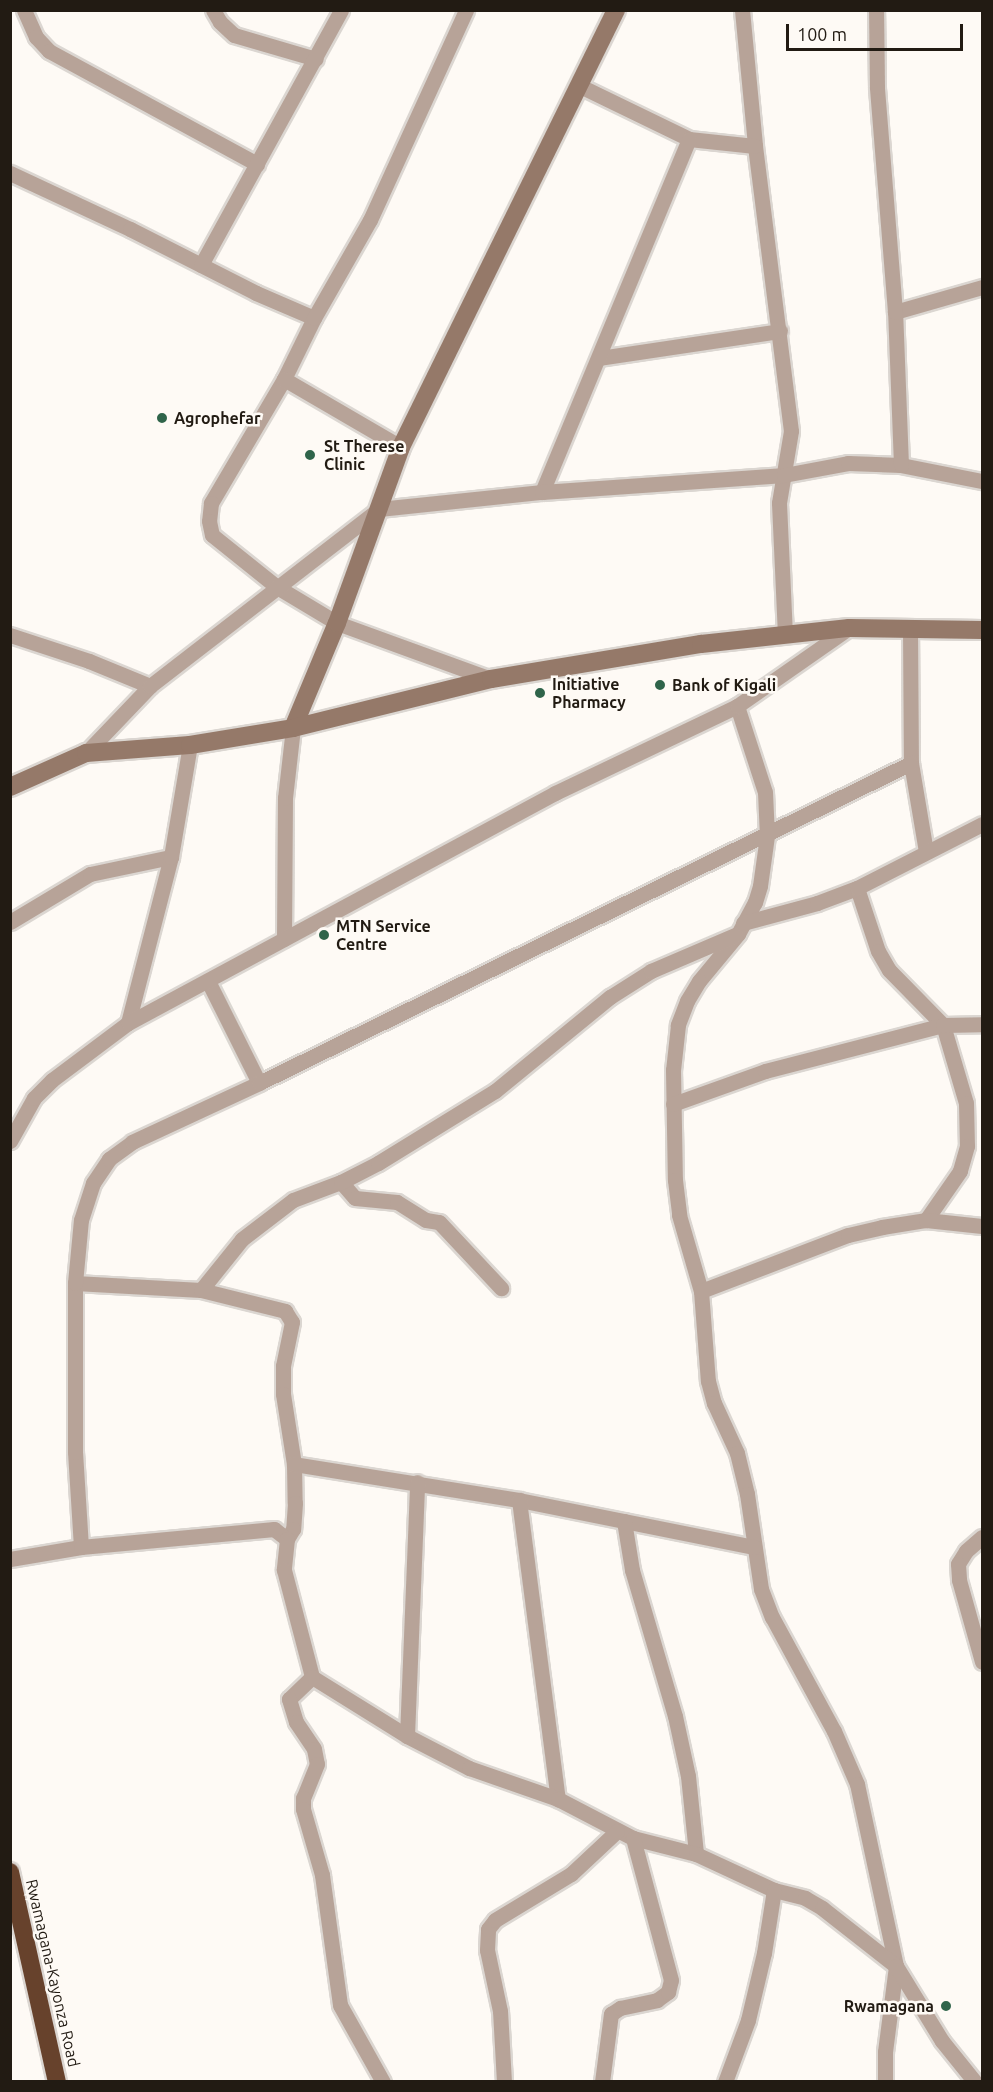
<!DOCTYPE html>
<html>
<head>
<meta charset="utf-8">
<style>
  body { margin:0 }
  #map { position:relative; width:993px; height:2092px; overflow:hidden; background:#fefaf5; font-family:Ubuntu,sans-serif }
  div>[style] { position:absolute }
  .roads { filter:drop-shadow(2px 0 #dbd6d1) drop-shadow(-2px 0 #dbd6d1) drop-shadow(0 2px #dbd6d1) drop-shadow(0 -2px #dbd6d1) }
  .street>* { height:15px; margin:-7.5px; padding:0 7.5px; transform-origin:7.5px; border-radius:7.5px; background:#b7a398 }
  .secondary>* { height:18px; margin:-9px; padding:0 9px; transform-origin:9px; border-radius:9px; background:#957969 }
  .highway>* { height:18px; margin:-9px; padding:0 9px; transform-origin:9px; border-radius:9px; background:#67422c }
  .dots>* { width:16px; height:16px; translate:-50% -50%; box-sizing:border-box; border:3px solid #fefaf5; border-radius:50% }
  span { translate:-50% -50%; white-space:nowrap; text-align:center; line-height:1.15; -webkit-text-stroke:5px #fefaf5; paint-order:stroke }
  .poi-label { font-size:16px; color:#221b13; font-weight:700 }
  .left { translate:0 -50%; text-align:left }
  .right { translate:-100% -50%; text-align:right }
  .street-label { font-size:16px; color:#221b13 }
  .frame { position:absolute; inset:0; border:12px solid #221b13; pointer-events:none }
  .scale { position:absolute; left:786px; top:24px; width:177px; height:27px; box-sizing:border-box; border:3px solid #221b13; border-top:0; padding-left:8px; font-size:18px; line-height:21px; white-space:nowrap; color:#221b13; -webkit-text-stroke:4px #fefaf5; paint-order:stroke }
</style>
</head>
<body>
<div id="map">
  <div class="roads">
    <div class="street">
      <i style="left:24px;top:10px;width:30px;rotate:66deg"></i>
      <i style="left:36px;top:37px;width:19px;rotate:47deg"></i>
      <i style="left:49px;top:51px;width:237px;rotate:28.5deg"></i>
      <i style="left:213px;top:10px;width:14px;rotate:60deg"></i>
      <i style="left:220px;top:22px;width:19px;rotate:43deg"></i>
      <i style="left:234px;top:35px;width:85px;rotate:16.3deg"></i>
      <i style="left:742px;top:10px;width:137px;rotate:84.5deg"></i>
      <i style="left:755px;top:146px;width:287px;rotate:82.8deg"></i>
      <i style="left:791px;top:431px;width:73px;rotate:99.5deg"></i>
      <i style="left:779px;top:503px;width:130px;rotate:87.4deg"></i>
      <i style="left:580px;top:86px;width:121px;rotate:25.9deg"></i>
      <i style="left:689px;top:139px;width:66px;rotate:6.1deg"></i>
      <i style="left:10px;top:173px;width:132px;rotate:25deg"></i>
      <i style="left:130px;top:229px;width:141px;rotate:26.9deg"></i>
      <i style="left:256px;top:293px;width:63px;rotate:23.3deg"></i>
      <i style="left:314px;top:318px;width:68px;rotate:116.2deg"></i>
      <i style="left:284px;top:379px;width:144px;rotate:120.5deg"></i>
      <i style="left:211px;top:503px;width:18px;rotate:96deg"></i>
      <i style="left:209px;top:521px;width:14px;rotate:78deg"></i>
      <i style="left:212px;top:535px;width:83px;rotate:38.7deg"></i>
      <i style="left:277px;top:587px;width:70px;rotate:31deg"></i>
      <i style="left:337px;top:623px;width:164px;rotate:20deg"></i>
      <i style="left:201px;top:265px;width:291px;rotate:-61.2deg"></i>
      <i style="left:895px;top:312px;width:91px;rotate:-16deg"></i>
      <i style="left:314px;top:318px;width:113px;rotate:-60.3deg"></i>
      <i style="left:370px;top:220px;width:231px;rotate:-65.4deg"></i>
      <i style="left:599px;top:358px;width:183px;rotate:-8.5deg"></i>
      <i style="left:284px;top:379px;width:135px;rotate:30.2deg"></i>
      <i style="left:901px;top:465px;width:83px;rotate:11.2deg"></i>
      <i style="left:542px;top:492px;width:382px;rotate:-67.4deg"></i>
      <i style="left:910px;top:627px;width:136px;rotate:89.6deg"></i>
      <i style="left:911px;top:763px;width:90px;rotate:80.4deg"></i>
      <i style="left:10px;top:635px;width:83px;rotate:18.2deg"></i>
      <i style="left:89px;top:661px;width:66px;rotate:22.3deg"></i>
      <i style="left:737px;top:706px;width:90px;rotate:72deg"></i>
      <i style="left:765px;top:792px;width:44px;rotate:87.4deg"></i>
      <i style="left:767px;top:836px;width:50px;rotate:98deg"></i>
      <i style="left:760px;top:886px;width:17px;rotate:107deg"></i>
      <i style="left:755px;top:902px;width:36px;rotate:118deg"></i>
      <i style="left:738px;top:934px;width:61px;rotate:129.7deg"></i>
      <i style="left:699px;top:981px;width:23px;rotate:121deg"></i>
      <i style="left:687px;top:1001px;width:26px;rotate:111deg"></i>
      <i style="left:678px;top:1025px;width:45px;rotate:96.3deg"></i>
      <i style="left:673px;top:1070px;width:110px;rotate:89deg"></i>
      <i style="left:675px;top:1180px;width:35px;rotate:83deg"></i>
      <i style="left:679px;top:1215px;width:79px;rotate:73.9deg"></i>
      <i style="left:701px;top:1291px;width:90px;rotate:85.6deg"></i>
      <i style="left:708px;top:1381px;width:23px;rotate:75deg"></i>
      <i style="left:714px;top:1403px;width:55px;rotate:65.3deg"></i>
      <i style="left:737px;top:1453px;width:42px;rotate:76.3deg"></i>
      <i style="left:747px;top:1494px;width:96px;rotate:81.6deg"></i>
      <i style="left:761px;top:1589px;width:30px;rotate:69deg"></i>
      <i style="left:772px;top:1617px;width:130px;rotate:61.5deg"></i>
      <i style="left:834px;top:1731px;width:58px;rotate:66.5deg"></i>
      <i style="left:857px;top:1784px;width:186px;rotate:77.9deg"></i>
      <i style="left:896px;top:1966px;width:87px;rotate:97.3deg"></i>
      <i style="left:885px;top:2052px;width:30px;rotate:90deg"></i>
      <i style="left:86px;top:753px;width:93px;rotate:-46.3deg"></i>
      <i style="left:150px;top:686px;width:289px;rotate:-37.7deg"></i>
      <i style="left:379px;top:509px;width:164px;rotate:-6deg"></i>
      <i style="left:542px;top:492px;width:243px;rotate:-4deg"></i>
      <i style="left:784px;top:475px;width:65px;rotate:-10.6deg"></i>
      <i style="left:848px;top:463px;width:53px;rotate:2.2deg"></i>
      <i style="left:901px;top:465px;width:153px;rotate:-92.2deg"></i>
      <i style="left:895px;top:312px;width:226px;rotate:-94.6deg"></i>
      <i style="left:877px;top:87px;width:77px;rotate:-90.7deg"></i>
      <i style="left:857px;top:888px;width:66px;rotate:71.6deg"></i>
      <i style="left:878px;top:951px;width:22px;rotate:60deg"></i>
      <i style="left:889px;top:970px;width:77px;rotate:45.5deg"></i>
      <i style="left:943px;top:1025px;width:81px;rotate:73.6deg"></i>
      <i style="left:966px;top:1103px;width:43px;rotate:88.7deg"></i>
      <i style="left:967px;top:1146px;width:26px;rotate:106deg"></i>
      <i style="left:960px;top:1171px;width:60px;rotate:124.8deg"></i>
      <i style="left:10px;top:922px;width:93px;rotate:-31deg"></i>
      <i style="left:90px;top:874px;width:83px;rotate:-11.9deg"></i>
      <i style="left:743px;top:923px;width:77px;rotate:-15.1deg"></i>
      <i style="left:817px;top:903px;width:43px;rotate:-20.6deg"></i>
      <i style="left:857px;top:888px;width:140px;rotate:-27.1deg"></i>
      <i style="left:284px;top:939px;width:141px;rotate:-89.6deg"></i>
      <i style="left:285px;top:798px;width:70px;rotate:-83.5deg"></i>
      <i style="left:208px;top:981px;width:114px;rotate:63.4deg"></i>
      <i style="left:128px;top:1023px;width:171px;rotate:-75.5deg"></i>
      <i style="left:171px;top:857px;width:114px;rotate:-80.4deg"></i>
      <i style="left:673px;top:1104px;width:98px;rotate:-19.7deg"></i>
      <i style="left:765px;top:1071px;width:184px;rotate:-14.5deg"></i>
      <i style="left:943px;top:1025px;width:39px;rotate:-1deg"></i>
      <i style="left:10px;top:1141px;width:49px;rotate:-60.8deg"></i>
      <i style="left:34px;top:1098px;width:25px;rotate:-45deg"></i>
      <i style="left:52px;top:1080px;width:95px;rotate:-36.9deg"></i>
      <i style="left:128px;top:1023px;width:485px;rotate:-28.3deg"></i>
      <i style="left:555px;top:793px;width:202px;rotate:-25.5deg"></i>
      <i style="left:737px;top:706px;width:136px;rotate:-34.9deg"></i>
      <i style="left:341px;top:1182px;width:21px;rotate:49deg"></i>
      <i style="left:355px;top:1198px;width:42px;rotate:5.4deg"></i>
      <i style="left:397px;top:1202px;width:34px;rotate:32deg"></i>
      <i style="left:426px;top:1220px;width:13px;rotate:9deg"></i>
      <i style="left:439px;top:1222px;width:91px;rotate:46.8deg"></i>
      <i style="left:75px;top:1283px;width:126px;rotate:3.2deg"></i>
      <i style="left:201px;top:1290px;width:87px;rotate:14deg"></i>
      <i style="left:285px;top:1311px;width:13px;rotate:58deg"></i>
      <i style="left:292px;top:1322px;width:45px;rotate:101.6deg"></i>
      <i style="left:283px;top:1366px;width:28px;rotate:90deg"></i>
      <i style="left:283px;top:1394px;width:71px;rotate:81.1deg"></i>
      <i style="left:294px;top:1464px;width:39px;rotate:89deg"></i>
      <i style="left:295px;top:1503px;width:26px;rotate:94deg"></i>
      <i style="left:293px;top:1529px;width:12px;rotate:121deg"></i>
      <i style="left:201px;top:1290px;width:65px;rotate:-51.2deg"></i>
      <i style="left:242px;top:1239px;width:64px;rotate:-37.4deg"></i>
      <i style="left:293px;top:1200px;width:51px;rotate:-20.6deg"></i>
      <i style="left:341px;top:1182px;width:42px;rotate:-27.2deg"></i>
      <i style="left:378px;top:1163px;width:137px;rotate:-31.6deg"></i>
      <i style="left:495px;top:1091px;width:149px;rotate:-39.3deg"></i>
      <i style="left:610px;top:997px;width:49px;rotate:-32.4deg"></i>
      <i style="left:651px;top:971px;width:91px;rotate:-23.2deg"></i>
      <i style="left:701px;top:1291px;width:157px;rotate:-20.9deg"></i>
      <i style="left:848px;top:1235px;width:35px;rotate:-13deg"></i>
      <i style="left:882px;top:1227px;width:45px;rotate:-9deg"></i>
      <i style="left:926px;top:1220px;width:56px;rotate:6.1deg"></i>
      <i style="left:294px;top:1464px;width:228px;rotate:9.1deg"></i>
      <i style="left:519px;top:1500px;width:240px;rotate:11.3deg"></i>
      <i style="left:519px;top:1500px;width:302px;rotate:82.6deg"></i>
      <i style="left:624px;top:1521px;width:50px;rotate:80.7deg"></i>
      <i style="left:632px;top:1570px;width:152px;rotate:73.6deg"></i>
      <i style="left:675px;top:1716px;width:61px;rotate:77.8deg"></i>
      <i style="left:688px;top:1776px;width:78px;rotate:84.1deg"></i>
      <i style="left:982px;top:1537px;width:21px;rotate:139deg"></i>
      <i style="left:966px;top:1551px;width:15px;rotate:122deg"></i>
      <i style="left:958px;top:1564px;width:16px;rotate:86deg"></i>
      <i style="left:959px;top:1580px;width:85px;rotate:74.3deg"></i>
      <i style="left:81px;top:1547px;width:95px;rotate:-93.6deg"></i>
      <i style="left:75px;top:1452px;width:169px;rotate:-90deg"></i>
      <i style="left:75px;top:1283px;width:63px;rotate:-84.6deg"></i>
      <i style="left:81px;top:1220px;width:39px;rotate:-72deg"></i>
      <i style="left:93px;top:1183px;width:29px;rotate:-56deg"></i>
      <i style="left:109px;top:1159px;width:29px;rotate:-36deg"></i>
      <i style="left:132px;top:1142px;width:140px;rotate:-24.9deg"></i>
      <i style="left:259px;top:1083px;width:726px;rotate:-26.14deg"></i>
      <i style="left:10px;top:1559px;width:72px;rotate:-9.6deg"></i>
      <i style="left:81px;top:1547px;width:194px;rotate:-5.3deg"></i>
      <i style="left:274px;top:1529px;width:16px;rotate:38deg"></i>
      <i style="left:287px;top:1539px;width:31px;rotate:96deg"></i>
      <i style="left:284px;top:1570px;width:111px;rotate:75.3deg"></i>
      <i style="left:312px;top:1677px;width:112px;rotate:31.8deg"></i>
      <i style="left:407px;top:1736px;width:70px;rotate:27.3deg"></i>
      <i style="left:469px;top:1768px;width:94px;rotate:19.2deg"></i>
      <i style="left:558px;top:1799px;width:85px;rotate:27.5deg"></i>
      <i style="left:633px;top:1838px;width:65px;rotate:14.3deg"></i>
      <i style="left:696px;top:1854px;width:86px;rotate:24.8deg"></i>
      <i style="left:774px;top:1890px;width:32px;rotate:14deg"></i>
      <i style="left:805px;top:1898px;width:20px;rotate:30deg"></i>
      <i style="left:822px;top:1908px;width:94px;rotate:38.1deg"></i>
      <i style="left:896px;top:1966px;width:88px;rotate:58.5deg"></i>
      <i style="left:942px;top:2041px;width:53px;rotate:51.2deg"></i>
      <i style="left:312px;top:1677px;width:32px;rotate:136deg"></i>
      <i style="left:289px;top:1699px;width:24px;rotate:73deg"></i>
      <i style="left:296px;top:1722px;width:32px;rotate:56deg"></i>
      <i style="left:314px;top:1749px;width:15px;rotate:79deg"></i>
      <i style="left:317px;top:1764px;width:37px;rotate:112deg"></i>
      <i style="left:303px;top:1798px;width:11px;rotate:90deg"></i>
      <i style="left:303px;top:1809px;width:69px;rotate:73.9deg"></i>
      <i style="left:322px;top:1875px;width:131px;rotate:82.1deg"></i>
      <i style="left:340px;top:2005px;width:88px;rotate:60.8deg"></i>
      <i style="left:407px;top:1736px;width:254px;rotate:-87.7deg"></i>
      <i style="left:504px;top:2082px;width:71px;rotate:-93.2deg"></i>
      <i style="left:500px;top:2011px;width:62px;rotate:-102deg"></i>
      <i style="left:487px;top:1950px;width:21px;rotate:-87deg"></i>
      <i style="left:488px;top:1929px;width:11px;rotate:-52deg"></i>
      <i style="left:495px;top:1920px;width:89px;rotate:-31.2deg"></i>
      <i style="left:571px;top:1874px;width:63px;rotate:-43.1deg"></i>
      <i style="left:602px;top:2082px;width:69px;rotate:-82.5deg"></i>
      <i style="left:611px;top:2014px;width:11px;rotate:-34deg"></i>
      <i style="left:620px;top:2008px;width:38px;rotate:-12deg"></i>
      <i style="left:657px;top:2000px;width:14px;rotate:-36deg"></i>
      <i style="left:668px;top:1992px;width:12px;rotate:-76deg"></i>
      <i style="left:671px;top:1980px;width:147px;rotate:-105deg"></i>
      <i style="left:725px;top:2082px;width:66px;rotate:-69.6deg"></i>
      <i style="left:748px;top:2020px;width:69px;rotate:-76.6deg"></i>
      <i style="left:764px;top:1953px;width:64px;rotate:-81deg"></i>
    </div>
    <div class="secondary">
      <i style="left:293px;top:728px;width:114px;rotate:-67.3deg"></i>
      <i style="left:337px;top:623px;width:187px;rotate:-70deg"></i>
      <i style="left:401px;top:447px;width:487px;rotate:-63.8deg"></i>
      <i style="left:10px;top:787px;width:83px;rotate:-24.1deg"></i>
      <i style="left:86px;top:753px;width:104px;rotate:-4.4deg"></i>
      <i style="left:190px;top:745px;width:104px;rotate:-9.4deg"></i>
      <i style="left:293px;top:728px;width:204px;rotate:-13.9deg"></i>
      <i style="left:491px;top:679px;width:213px;rotate:-9.5deg"></i>
      <i style="left:701px;top:644px;width:149px;rotate:-6.2deg"></i>
      <i style="left:849px;top:628px;width:133px;rotate:0.9deg"></i>
    </div>
    <div class="highway">
      <i style="left:10px;top:1872px;width:215px;rotate:77.4deg"></i>
    </div>
  </div>
  <div class="dots">
    <i style="left:162px;top:418px;background:#2f644a"></i>
    <i style="left:310px;top:455px;background:#2f644a"></i>
    <i style="left:660px;top:685px;background:#2f644a"></i>
    <i style="left:540px;top:693px;background:#2f644a"></i>
    <i style="left:324px;top:935px;background:#2f644a"></i>
    <i style="left:946px;top:2006px;background:#2f644a"></i>
  </div>
  <div class="poi-label">
    <span class="left" style="left:174px;top:418px">Agrophefar</span>
    <span class="left" style="left:324px;top:455px">St Therese<br>Clinic</span>
    <span class="left" style="left:552px;top:693px">Initiative<br>Pharmacy</span>
    <span class="left" style="left:672px;top:685px">Bank of Kigali</span>
    <span class="left" style="left:336px;top:935px">MTN Service<br>Centre</span>
    <span class="right" style="left:934px;top:2006px">Rwamagana</span>
  </div>
  <div class="street-label">
    <span style="left:53px;top:1973px;rotate:77deg">Rwamagana-Kayonza Road</span>
  </div>
  <div class="frame"></div>
  <div class="scale">100 m</div>
</div>
</body>
</html>
